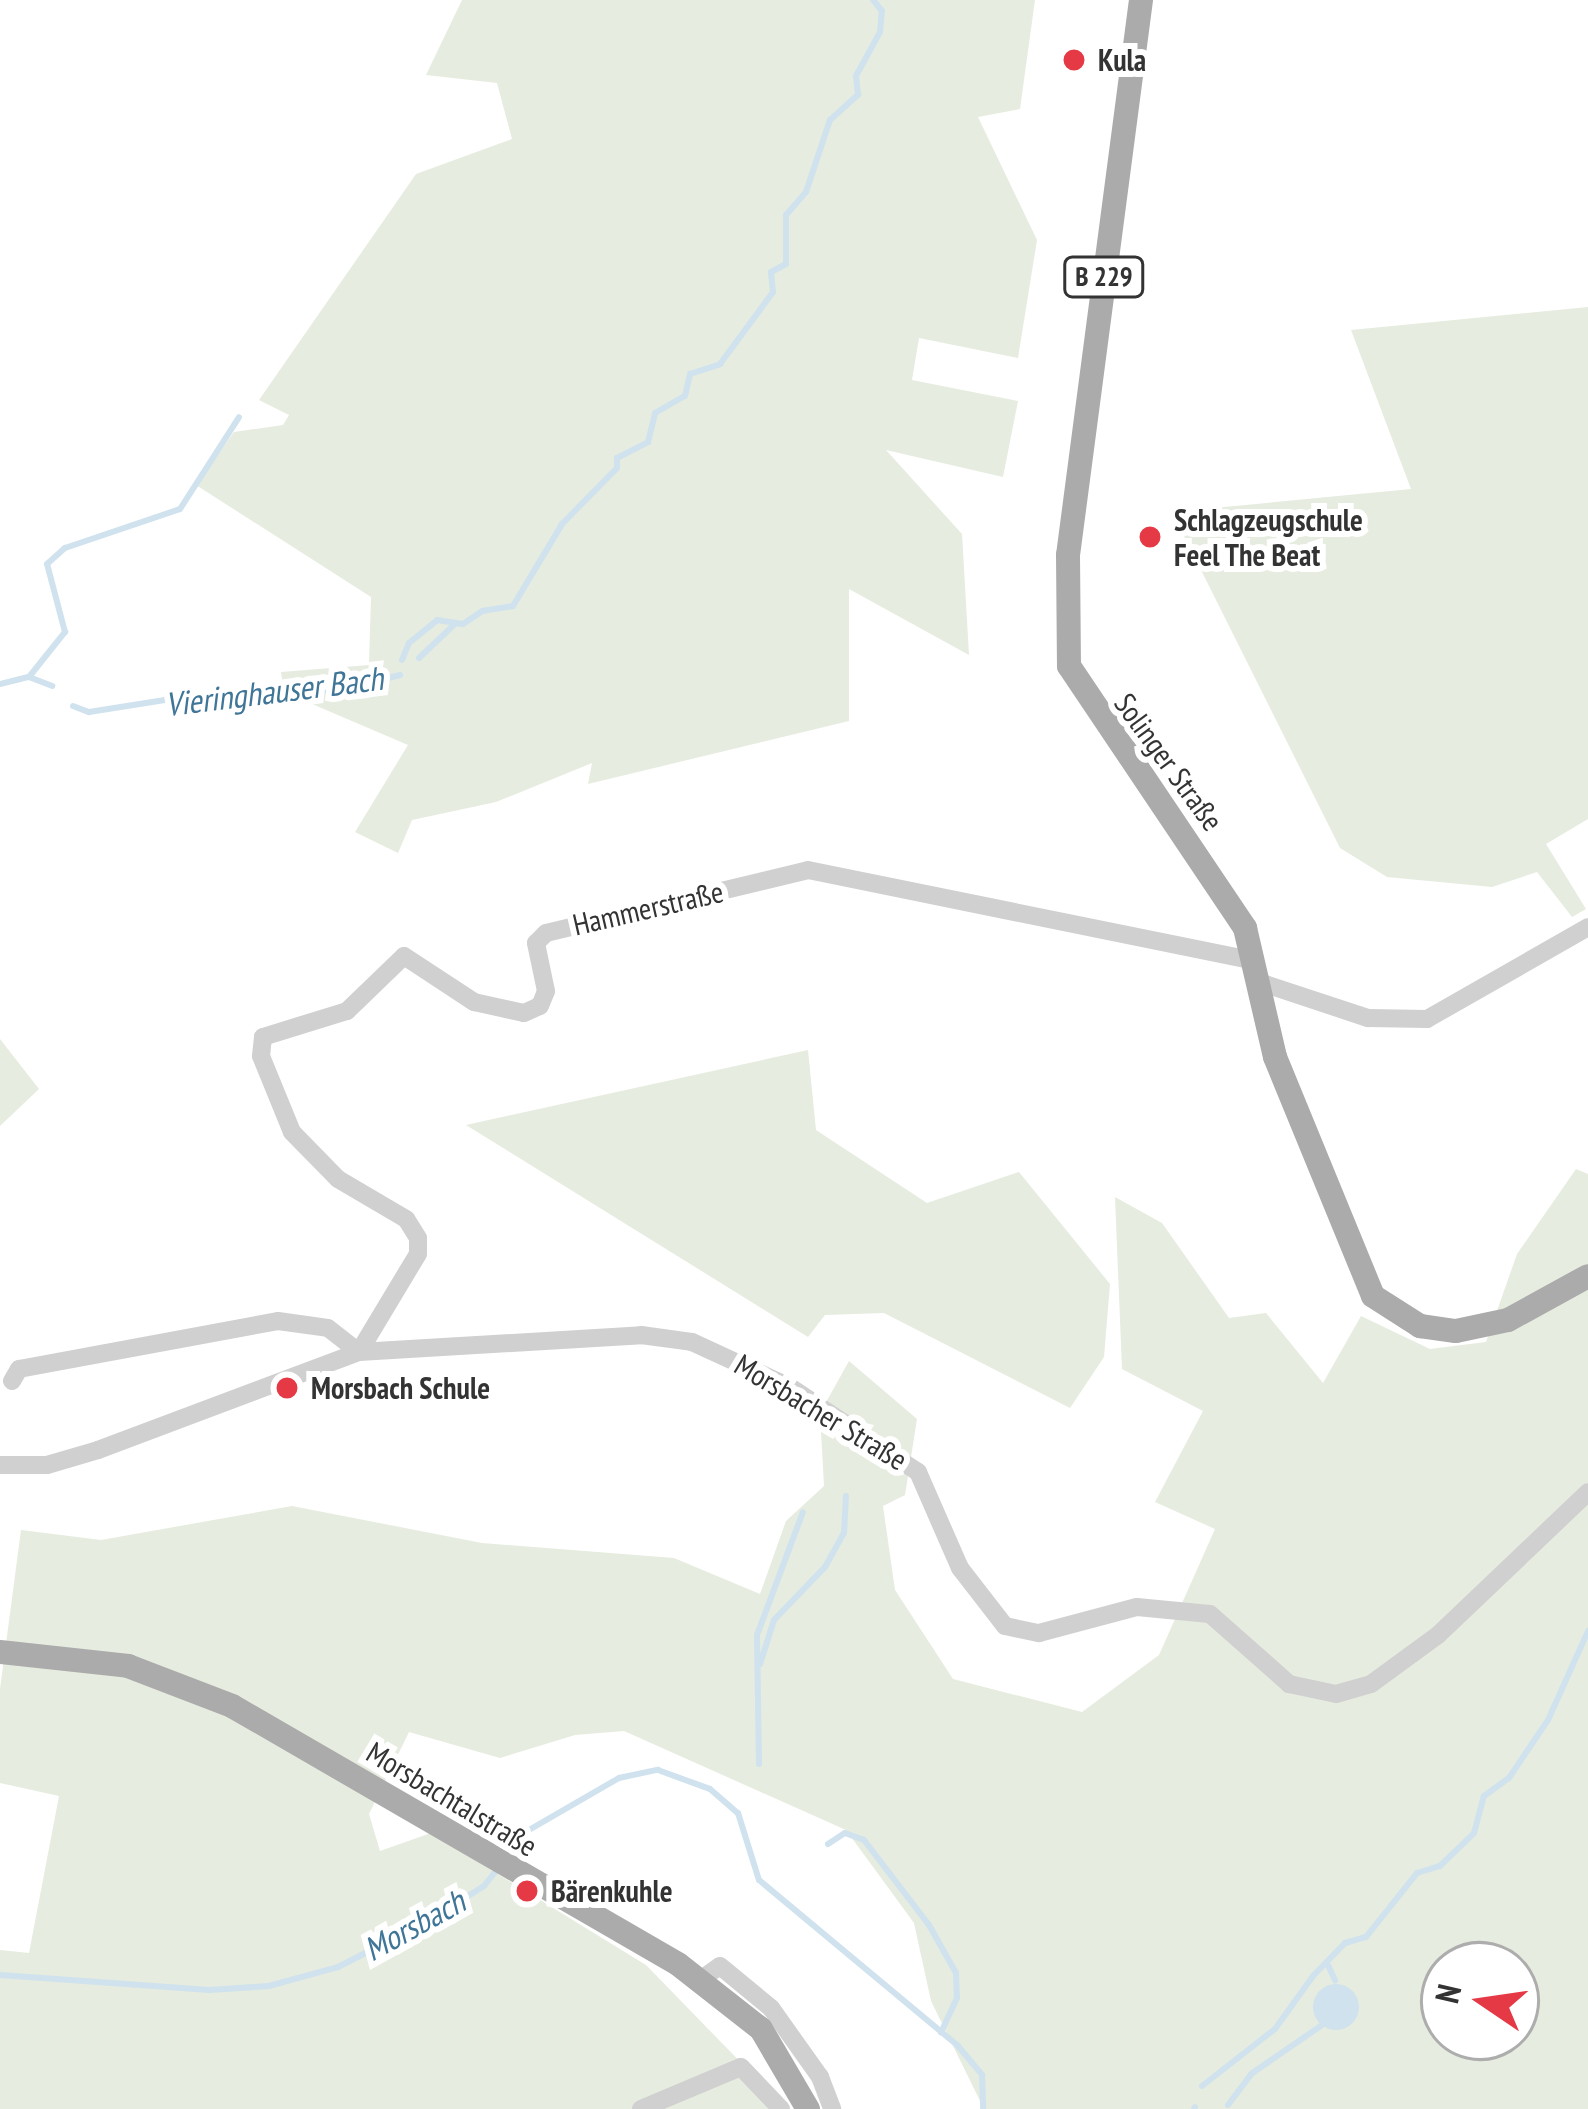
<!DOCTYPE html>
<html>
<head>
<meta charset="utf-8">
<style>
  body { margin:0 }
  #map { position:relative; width:1588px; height:2109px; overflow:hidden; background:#fff; font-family:"PT Sans Narrow",sans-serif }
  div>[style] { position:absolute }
  .green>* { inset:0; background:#e6ecdf }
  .water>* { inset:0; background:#cfe2ee }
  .round { border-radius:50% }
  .stream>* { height:6px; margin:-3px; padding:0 3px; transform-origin:3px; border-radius:3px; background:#cfe2ee }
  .minor>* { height:18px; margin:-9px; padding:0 9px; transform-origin:9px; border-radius:9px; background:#d0d0d0 }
  .major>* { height:24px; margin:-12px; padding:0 12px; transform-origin:12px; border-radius:12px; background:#ababab }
  .dots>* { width:33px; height:33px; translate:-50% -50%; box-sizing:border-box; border:6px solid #fff; border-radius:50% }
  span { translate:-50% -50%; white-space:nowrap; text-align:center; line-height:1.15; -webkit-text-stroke:12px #fff; paint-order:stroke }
  .shield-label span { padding:3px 9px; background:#fff; border:3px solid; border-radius:9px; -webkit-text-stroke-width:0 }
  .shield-label { font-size:27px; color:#333; font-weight:700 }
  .poi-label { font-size:30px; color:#333; font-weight:700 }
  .left { translate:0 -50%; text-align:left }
  .street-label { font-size:30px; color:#333 }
  .water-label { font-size:33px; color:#3f7597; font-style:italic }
  .north { position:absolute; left:1420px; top:1941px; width:120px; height:120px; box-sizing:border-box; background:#fff; border:3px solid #adadad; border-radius:50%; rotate:283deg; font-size:33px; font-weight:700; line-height:48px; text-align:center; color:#333 }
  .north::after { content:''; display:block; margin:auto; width:42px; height:54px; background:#e63946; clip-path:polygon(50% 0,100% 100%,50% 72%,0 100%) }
</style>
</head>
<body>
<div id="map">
  <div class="green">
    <i style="clip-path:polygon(462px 0,1035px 0,1020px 109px,978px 117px,1037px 240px,1018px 358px,919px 338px,912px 380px,1018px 401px,1003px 477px,886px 450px,962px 534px,969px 655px,849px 589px,849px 721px,588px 784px,592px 763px,496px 802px,412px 820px,398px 853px,355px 832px,408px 745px,284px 692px,281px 672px,369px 665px,371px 597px,196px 485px,234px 432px,283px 425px,289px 415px,259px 400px,416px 174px,512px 139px,497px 83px,426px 75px)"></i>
    <i style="clip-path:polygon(1588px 307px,1588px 819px,1546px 844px,1586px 909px,1572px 917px,1537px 872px,1492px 887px,1387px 877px,1340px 848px,1172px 512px,1411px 489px,1351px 330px)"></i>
    <i style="clip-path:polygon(0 1039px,39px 1089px,0 1126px)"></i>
    <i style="clip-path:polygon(808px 1050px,816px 1130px,927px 1203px,1019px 1172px,1110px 1284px,1104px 1357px,1070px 1408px,884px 1313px,825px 1315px,808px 1337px,466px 1125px)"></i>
    <i style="clip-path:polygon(evenodd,1576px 1169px,1588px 1174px,1588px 2109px,984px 2109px,931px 2001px,914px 1923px,846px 1830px,624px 1731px,575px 1735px,500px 1758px,409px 1732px,369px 1814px,380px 1851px,431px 1833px,646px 1965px,786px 2109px,0 2109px,0 1950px,29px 1953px,59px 1796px,0 1783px,0 1689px,21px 1530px,101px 1540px,292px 1506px,482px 1543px,674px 1558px,760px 1594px,786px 1521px,824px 1486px,820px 1413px,849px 1361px,917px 1419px,905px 1495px,883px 1506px,895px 1590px,953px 1679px,1082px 1712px,1159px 1655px,1215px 1529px,1155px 1502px,1203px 1411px,1122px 1369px,1115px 1197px,1162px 1223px,1229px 1318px,1266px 1313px,1323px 1383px,1361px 1316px,1430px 1349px,1486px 1342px,1517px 1254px,1576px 1169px,1444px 1965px,1516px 1965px,1516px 2037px,1444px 2037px,1444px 1965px)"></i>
  </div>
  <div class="water">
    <i class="round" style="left:1313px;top:1984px;width:46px;height:46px"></i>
  </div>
  <div class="stream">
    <i style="left:419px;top:658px;width:50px;rotate:-43.4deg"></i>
    <i style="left:402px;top:660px;width:18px;rotate:-68deg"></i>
    <i style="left:409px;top:643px;width:36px;rotate:-39deg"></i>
    <i style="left:437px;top:620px;width:26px;rotate:9deg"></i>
    <i style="left:463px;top:624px;width:23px;rotate:-34deg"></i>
    <i style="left:482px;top:611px;width:31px;rotate:-9deg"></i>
    <i style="left:513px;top:606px;width:96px;rotate:-59.1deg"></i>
    <i style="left:562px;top:524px;width:78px;rotate:-45.5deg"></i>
    <i style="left:617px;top:468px;width:10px;rotate:-90deg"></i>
    <i style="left:617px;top:458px;width:35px;rotate:-27deg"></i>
    <i style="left:648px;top:442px;width:30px;rotate:-76deg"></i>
    <i style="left:655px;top:413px;width:34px;rotate:-30deg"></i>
    <i style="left:685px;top:396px;width:23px;rotate:-77deg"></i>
    <i style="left:690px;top:374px;width:32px;rotate:-18deg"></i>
    <i style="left:720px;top:364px;width:89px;rotate:-53.6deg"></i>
    <i style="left:773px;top:292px;width:20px;rotate:-96deg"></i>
    <i style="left:771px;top:272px;width:17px;rotate:-28deg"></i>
    <i style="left:786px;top:264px;width:49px;rotate:-90deg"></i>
    <i style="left:786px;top:215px;width:30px;rotate:-49deg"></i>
    <i style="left:806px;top:192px;width:76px;rotate:-71.6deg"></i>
    <i style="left:830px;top:120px;width:38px;rotate:-42deg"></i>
    <i style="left:858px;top:95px;width:19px;rotate:-96deg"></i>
    <i style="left:856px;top:76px;width:50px;rotate:-61.4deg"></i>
    <i style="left:880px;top:32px;width:21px;rotate:-85deg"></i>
    <i style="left:882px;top:11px;width:14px;rotate:-129deg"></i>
    <i style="left:29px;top:677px;width:58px;rotate:-51.3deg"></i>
    <i style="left:65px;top:632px;width:70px;rotate:-104.8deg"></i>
    <i style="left:47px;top:564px;width:24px;rotate:-42deg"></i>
    <i style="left:65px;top:548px;width:121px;rotate:-18.7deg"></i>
    <i style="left:180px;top:509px;width:109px;rotate:-57.3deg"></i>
    <i style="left:0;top:684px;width:30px;rotate:-14deg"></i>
    <i style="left:29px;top:677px;width:25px;rotate:21deg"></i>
    <i style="left:73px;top:706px;width:17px;rotate:21deg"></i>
    <i style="left:89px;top:712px;width:96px;rotate:-9deg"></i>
    <i style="left:184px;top:697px;width:156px;rotate:-2.6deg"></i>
    <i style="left:340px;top:690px;width:62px;rotate:-14deg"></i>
    <i style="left:760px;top:1664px;width:46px;rotate:-72.3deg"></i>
    <i style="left:774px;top:1620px;width:74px;rotate:-46.1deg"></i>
    <i style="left:825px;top:1567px;width:39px;rotate:-61deg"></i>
    <i style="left:844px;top:1533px;width:37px;rotate:-87deg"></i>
    <i style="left:759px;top:1764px;width:129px;rotate:-90.9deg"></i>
    <i style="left:757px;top:1635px;width:131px;rotate:-69.5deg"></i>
    <i style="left:828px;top:1844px;width:20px;rotate:-33deg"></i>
    <i style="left:845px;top:1833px;width:20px;rotate:20deg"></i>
    <i style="left:864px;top:1840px;width:107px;rotate:52.6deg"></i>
    <i style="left:929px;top:1925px;width:55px;rotate:60.6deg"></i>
    <i style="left:956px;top:1973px;width:25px;rotate:88deg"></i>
    <i style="left:957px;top:1998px;width:38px;rotate:115deg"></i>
    <i style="left:506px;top:1856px;width:27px;rotate:-54deg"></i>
    <i style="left:522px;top:1834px;width:112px;rotate:-30deg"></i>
    <i style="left:619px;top:1778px;width:40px;rotate:-12deg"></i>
    <i style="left:658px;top:1770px;width:55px;rotate:20.1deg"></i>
    <i style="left:710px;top:1789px;width:37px;rotate:41deg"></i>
    <i style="left:738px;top:1813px;width:70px;rotate:72.6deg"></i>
    <i style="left:759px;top:1880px;width:259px;rotate:39.8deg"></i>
    <i style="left:958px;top:2046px;width:38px;rotate:50deg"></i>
    <i style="left:982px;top:2075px;width:34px;rotate:88deg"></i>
    <i style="left:1328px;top:1965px;width:17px;rotate:65deg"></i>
    <i style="left:0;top:1975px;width:210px;rotate:4.1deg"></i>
    <i style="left:209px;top:1990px;width:60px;rotate:-3.8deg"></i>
    <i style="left:269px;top:1986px;width:72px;rotate:-15.4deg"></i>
    <i style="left:338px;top:1967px;width:106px;rotate:-27.1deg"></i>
    <i style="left:432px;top:1919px;width:62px;rotate:-32.4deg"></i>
    <i style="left:484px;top:1886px;width:24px;rotate:-52deg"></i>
    <i style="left:1202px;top:2086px;width:93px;rotate:-38deg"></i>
    <i style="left:1275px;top:2029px;width:65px;rotate:-54.4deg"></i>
    <i style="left:1313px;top:1976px;width:46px;rotate:-45.9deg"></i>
    <i style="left:1345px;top:1943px;width:22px;rotate:-16deg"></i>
    <i style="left:1366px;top:1937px;width:82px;rotate:-51.4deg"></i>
    <i style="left:1417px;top:1873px;width:24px;rotate:-17deg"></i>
    <i style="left:1440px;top:1866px;width:47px;rotate:-44.1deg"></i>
    <i style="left:1474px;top:1833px;width:38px;rotate:-75deg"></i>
    <i style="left:1484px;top:1796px;width:31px;rotate:-36deg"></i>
    <i style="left:1509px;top:1778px;width:70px;rotate:-56.1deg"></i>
    <i style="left:1548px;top:1720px;width:98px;rotate:-65.8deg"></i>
    <i style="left:1228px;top:2105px;width:39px;rotate:-53deg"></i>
    <i style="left:1251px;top:2074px;width:86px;rotate:-34.6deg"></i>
    <i style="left:1194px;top:2109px;width:2px;rotate:-63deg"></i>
  </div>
  <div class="minor">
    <i style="left:1259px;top:982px;width:115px;rotate:18.3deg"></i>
    <i style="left:1368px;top:1018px;width:59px;rotate:1deg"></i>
    <i style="left:1427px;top:1019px;width:185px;rotate:-29.7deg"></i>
    <i style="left:12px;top:1381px;width:14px;rotate:-60deg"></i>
    <i style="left:19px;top:1369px;width:263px;rotate:-10.5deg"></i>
    <i style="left:278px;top:1321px;width:50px;rotate:8deg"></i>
    <i style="left:328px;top:1328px;width:39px;rotate:38deg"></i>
    <i style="left:359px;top:1352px;width:114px;rotate:-59deg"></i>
    <i style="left:418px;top:1254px;width:16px;rotate:-90deg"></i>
    <i style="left:418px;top:1238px;width:22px;rotate:-122deg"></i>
    <i style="left:406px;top:1219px;width:79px;rotate:-149.5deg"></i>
    <i style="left:338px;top:1179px;width:66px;rotate:-134.4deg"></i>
    <i style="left:292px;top:1132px;width:82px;rotate:-112.2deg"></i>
    <i style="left:261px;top:1056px;width:19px;rotate:-84deg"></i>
    <i style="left:263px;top:1037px;width:88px;rotate:-17.2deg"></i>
    <i style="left:347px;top:1011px;width:79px;rotate:-44deg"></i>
    <i style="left:404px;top:956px;width:84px;rotate:33.3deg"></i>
    <i style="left:474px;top:1002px;width:51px;rotate:12.4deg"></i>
    <i style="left:524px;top:1013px;width:17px;rotate:-24deg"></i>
    <i style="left:540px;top:1006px;width:16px;rotate:-68deg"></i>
    <i style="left:546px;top:991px;width:49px;rotate:-101.8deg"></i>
    <i style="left:536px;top:943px;width:14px;rotate:-45deg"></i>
    <i style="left:546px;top:933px;width:269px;rotate:-13.5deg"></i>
    <i style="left:808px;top:870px;width:456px;rotate:11.5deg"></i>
    <i style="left:0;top:1465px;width:47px"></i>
    <i style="left:47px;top:1465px;width:53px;rotate:-16.4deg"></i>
    <i style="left:98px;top:1450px;width:279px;rotate:-20.6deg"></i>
    <i style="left:359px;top:1352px;width:283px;rotate:-3.4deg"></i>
    <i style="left:641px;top:1335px;width:51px;rotate:7.8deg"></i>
    <i style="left:692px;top:1342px;width:108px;rotate:24.7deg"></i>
    <i style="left:790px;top:1387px;width:154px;rotate:33.6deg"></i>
    <i style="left:918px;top:1472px;width:105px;rotate:66.4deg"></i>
    <i style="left:960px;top:1568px;width:73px;rotate:52.2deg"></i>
    <i style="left:1005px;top:1626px;width:35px;rotate:12deg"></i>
    <i style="left:1039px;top:1633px;width:101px;rotate:-14.9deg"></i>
    <i style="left:1137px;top:1607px;width:73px;rotate:5.5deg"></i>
    <i style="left:1210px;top:1614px;width:106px;rotate:41.5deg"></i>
    <i style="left:1289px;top:1684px;width:48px;rotate:12deg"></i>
    <i style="left:1336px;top:1694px;width:36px;rotate:-16deg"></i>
    <i style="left:1371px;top:1684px;width:83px;rotate:-36.2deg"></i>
    <i style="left:1438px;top:1635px;width:207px;rotate:-43.6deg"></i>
    <i style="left:700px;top:1980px;width:24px;rotate:-35deg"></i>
    <i style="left:720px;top:1966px;width:66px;rotate:39.5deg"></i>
    <i style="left:771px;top:2008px;width:85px;rotate:54.6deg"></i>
    <i style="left:820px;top:2077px;width:34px;rotate:69deg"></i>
    <i style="left:641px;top:2109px;width:108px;rotate:-22.8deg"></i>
    <i style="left:741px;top:2067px;width:58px;rotate:46.4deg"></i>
  </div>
  <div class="major">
    <i style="left:1141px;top:0;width:560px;rotate:97.49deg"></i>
    <i style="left:1068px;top:555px;width:111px;rotate:89.5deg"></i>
    <i style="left:1069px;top:666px;width:316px;rotate:56.1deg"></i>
    <i style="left:1245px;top:928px;width:132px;rotate:76.9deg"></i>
    <i style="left:1275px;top:1057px;width:258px;rotate:67.7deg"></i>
    <i style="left:1373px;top:1296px;width:56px;rotate:32.6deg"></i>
    <i style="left:1420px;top:1326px;width:36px;rotate:8deg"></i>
    <i style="left:1456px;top:1331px;width:53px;rotate:-11.9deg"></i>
    <i style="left:1508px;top:1320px;width:91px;rotate:-28.8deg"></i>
    <i style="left:0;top:1652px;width:129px;rotate:6.2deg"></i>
    <i style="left:128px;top:1666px;width:111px;rotate:21deg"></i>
    <i style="left:232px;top:1706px;width:515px;rotate:30.05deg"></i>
    <i style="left:678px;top:1964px;width:105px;rotate:38.1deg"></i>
    <i style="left:761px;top:2029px;width:93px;rotate:59.6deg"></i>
  </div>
  <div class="dots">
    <i style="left:1074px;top:60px;background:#e63946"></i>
    <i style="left:1150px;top:537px;background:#e63946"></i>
    <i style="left:287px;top:1388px;background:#e63946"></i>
    <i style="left:527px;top:1891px;background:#e63946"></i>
  </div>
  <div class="shield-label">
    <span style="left:1104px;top:277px">B 229</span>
  </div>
  <div class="poi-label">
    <span class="left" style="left:1098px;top:60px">Kula</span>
    <span class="left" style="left:1174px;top:537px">Schlagzeugschule<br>Feel The Beat</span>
    <span class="left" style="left:311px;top:1388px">Morsbach Schule</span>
    <span class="left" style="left:551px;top:1891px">Bärenkuhle</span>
  </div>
  <div class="street-label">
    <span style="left:1169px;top:762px;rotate:54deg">Solinger Straße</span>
    <span style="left:648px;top:908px;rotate:-13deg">Hammerstraße</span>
    <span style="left:821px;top:1412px;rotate:31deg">Morsbacher Straße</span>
    <span style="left:452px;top:1799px;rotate:31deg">Morsbachtalstraße</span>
  </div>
  <div class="water-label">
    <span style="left:274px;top:691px;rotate:-7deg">Vieringhauser Bach</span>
    <span style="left:414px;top:1925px;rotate:-29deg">Morsbach</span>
  </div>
  <div class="north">N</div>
</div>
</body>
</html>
